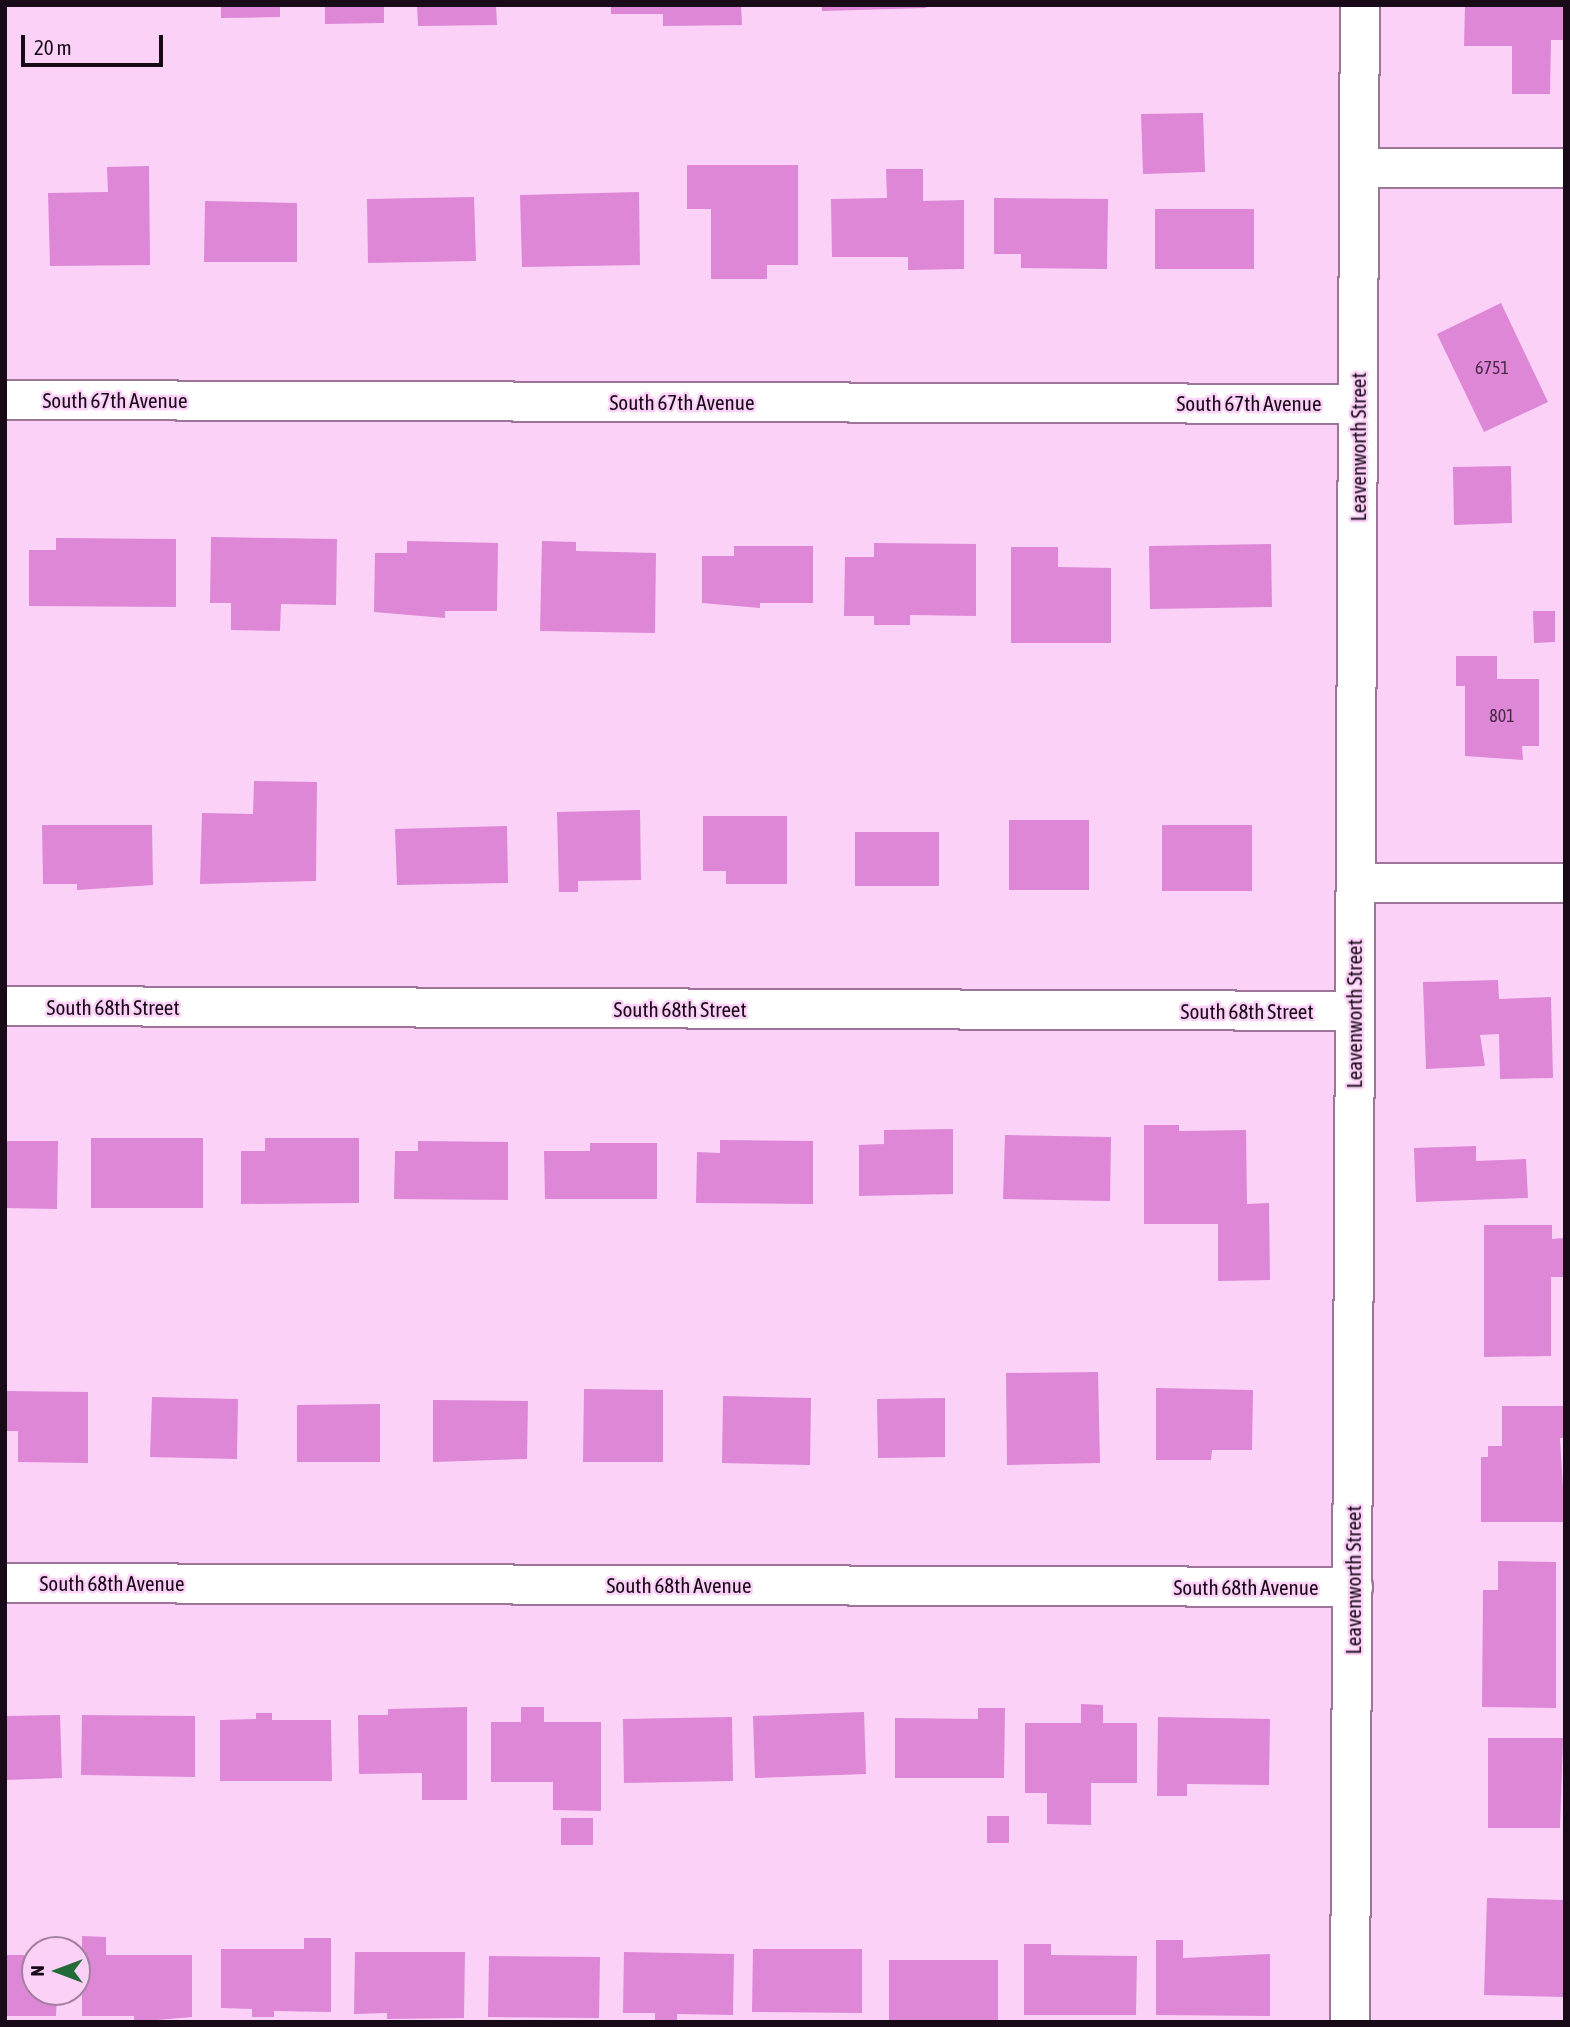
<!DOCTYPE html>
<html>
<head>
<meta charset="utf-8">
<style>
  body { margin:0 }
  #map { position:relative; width:1570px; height:2027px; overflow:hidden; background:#fcd1f8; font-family:"Asap Condensed",sans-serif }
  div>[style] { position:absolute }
  .building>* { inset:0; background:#dd87d6 }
  .roads { filter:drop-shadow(2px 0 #9c7598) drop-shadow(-2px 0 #9c7598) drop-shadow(0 2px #9c7598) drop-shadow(0 -2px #9c7598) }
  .minor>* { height:38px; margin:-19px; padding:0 19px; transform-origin:19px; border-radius:19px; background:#fff }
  span { translate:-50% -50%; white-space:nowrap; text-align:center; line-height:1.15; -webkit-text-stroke:5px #fcd1f8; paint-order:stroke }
  .number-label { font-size:18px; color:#492947 }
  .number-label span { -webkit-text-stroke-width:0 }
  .street-label { font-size:21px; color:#180a17 }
  .frame { position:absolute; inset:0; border:7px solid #180a17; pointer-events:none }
  .north { position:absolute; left:21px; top:1936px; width:70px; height:70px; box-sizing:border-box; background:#fcd1f8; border:2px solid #a1819e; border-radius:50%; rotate:270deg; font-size:19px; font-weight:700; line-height:28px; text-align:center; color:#180a17 }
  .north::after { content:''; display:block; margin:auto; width:24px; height:32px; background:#226a37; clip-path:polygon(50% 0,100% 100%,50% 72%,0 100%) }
  .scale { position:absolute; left:21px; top:35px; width:142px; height:32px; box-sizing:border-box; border:4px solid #180a17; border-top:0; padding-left:9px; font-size:21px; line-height:24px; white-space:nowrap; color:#180a17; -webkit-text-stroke:5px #fcd1f8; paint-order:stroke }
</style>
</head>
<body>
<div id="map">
  <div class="building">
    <i style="clip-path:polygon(221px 5px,280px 5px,280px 17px,221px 18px)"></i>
    <i style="clip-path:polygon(325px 5px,384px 5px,384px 23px,325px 24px)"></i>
    <i style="clip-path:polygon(417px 5px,496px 5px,497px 25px,418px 26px)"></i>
    <i style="clip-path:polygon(611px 5px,741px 5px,742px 25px,663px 26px,663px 14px,611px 14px)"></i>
    <i style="clip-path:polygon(822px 5px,926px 5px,926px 8px,822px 11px)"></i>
    <i style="clip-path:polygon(1465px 5px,1565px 5px,1565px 40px,1551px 40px,1550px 94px,1512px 94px,1512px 46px,1464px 46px)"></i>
    <i style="clip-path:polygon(1203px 113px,1205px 172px,1143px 174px,1141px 114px)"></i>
    <i style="clip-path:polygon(687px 165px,798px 165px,798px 265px,767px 265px,767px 279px,711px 279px,711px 209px,687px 209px)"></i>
    <i style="clip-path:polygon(149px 166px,150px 265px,50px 266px,48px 193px,108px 192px,107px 167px)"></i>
    <i style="clip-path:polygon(886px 169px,923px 169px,923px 201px,964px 200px,964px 269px,908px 270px,908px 257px,832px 257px,831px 199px,887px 198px)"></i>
    <i style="clip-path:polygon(639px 192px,640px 265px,522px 267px,520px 195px)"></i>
    <i style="clip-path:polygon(474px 197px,476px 261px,368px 263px,367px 199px)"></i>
    <i style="clip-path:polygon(994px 198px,1108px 199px,1107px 269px,1021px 268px,1021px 254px,994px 254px)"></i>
    <i style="clip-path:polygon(205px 201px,297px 203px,297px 262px,204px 262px)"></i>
    <i style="clip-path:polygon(1155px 209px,1254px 209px,1254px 269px,1155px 269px)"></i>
    <i style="clip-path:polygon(1501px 303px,1548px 402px,1484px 432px,1437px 334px)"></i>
    <i style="clip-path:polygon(1511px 466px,1512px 523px,1454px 525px,1453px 467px)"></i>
    <i style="clip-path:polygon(211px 537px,337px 539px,336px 605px,281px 604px,280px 631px,231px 630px,231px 603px,210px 603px)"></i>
    <i style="clip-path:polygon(56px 538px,176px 539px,176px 607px,29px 606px,29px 550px,56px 550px)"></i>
    <i style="clip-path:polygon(407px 541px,498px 543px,497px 611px,445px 611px,445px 618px,374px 612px,375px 553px,407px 553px)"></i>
    <i style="clip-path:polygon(542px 541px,576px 542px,576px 551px,656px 553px,655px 633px,540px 631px)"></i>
    <i style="clip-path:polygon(874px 543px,976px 544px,976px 616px,910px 615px,910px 625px,874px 625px,874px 616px,844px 616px,845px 557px,874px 557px)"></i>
    <i style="clip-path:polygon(1271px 544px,1272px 607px,1150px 609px,1149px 546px)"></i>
    <i style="clip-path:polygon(734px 546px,813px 546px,813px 603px,760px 603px,760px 608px,702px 603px,702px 556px,734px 556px)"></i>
    <i style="clip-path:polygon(1011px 547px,1058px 547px,1058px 567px,1111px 568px,1111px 643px,1011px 643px)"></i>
    <i style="clip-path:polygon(1533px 611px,1555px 611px,1555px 642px,1534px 643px)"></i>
    <i style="clip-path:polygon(1456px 656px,1497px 656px,1497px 679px,1539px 679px,1539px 746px,1522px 746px,1523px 760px,1465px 756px,1465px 686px,1456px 686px)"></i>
    <i style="clip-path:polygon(254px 781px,317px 782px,316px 881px,200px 884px,202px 813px,253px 814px)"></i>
    <i style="clip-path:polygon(640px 810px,641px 880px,578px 881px,578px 892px,559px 892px,557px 812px)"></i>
    <i style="clip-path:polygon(703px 816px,787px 816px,787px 884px,726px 884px,726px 871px,703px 871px)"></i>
    <i style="clip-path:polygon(1009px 820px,1089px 820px,1089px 890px,1009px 890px)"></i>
    <i style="clip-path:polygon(42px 825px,152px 825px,153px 885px,77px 890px,77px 884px,43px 884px)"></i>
    <i style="clip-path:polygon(1162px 825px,1252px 825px,1252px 891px,1162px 891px)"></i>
    <i style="clip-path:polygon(507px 826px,508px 883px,397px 885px,395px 829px)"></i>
    <i style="clip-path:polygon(855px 832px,939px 832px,939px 886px,855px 886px)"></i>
    <i style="clip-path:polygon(1498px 980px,1499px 999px,1551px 997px,1553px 1078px,1500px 1079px,1499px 1034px,1480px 1035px,1485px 1066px,1426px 1069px,1423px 982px)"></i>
    <i style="clip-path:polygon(1144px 1125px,1179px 1125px,1179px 1131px,1246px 1130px,1247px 1204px,1269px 1203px,1270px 1280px,1218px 1281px,1218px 1224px,1144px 1224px)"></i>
    <i style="clip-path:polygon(953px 1129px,953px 1194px,859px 1196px,859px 1145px,884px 1144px,884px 1130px)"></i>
    <i style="clip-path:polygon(1005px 1135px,1111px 1137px,1110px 1201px,1003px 1199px)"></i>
    <i style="clip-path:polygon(91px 1138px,203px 1138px,203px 1208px,91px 1208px)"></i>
    <i style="clip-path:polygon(265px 1138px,359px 1138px,359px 1203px,241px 1204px,241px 1151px,265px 1151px)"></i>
    <i style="clip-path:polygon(720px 1140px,813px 1141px,813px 1204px,696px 1203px,697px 1152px,720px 1153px)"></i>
    <i style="clip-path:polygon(5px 1141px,58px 1141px,57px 1209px,5px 1208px)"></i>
    <i style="clip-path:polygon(418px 1141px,508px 1142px,508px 1200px,394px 1199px,395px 1151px,418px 1151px)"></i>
    <i style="clip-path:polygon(590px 1143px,657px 1143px,657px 1199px,545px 1199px,544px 1151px,590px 1151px)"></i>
    <i style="clip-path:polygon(1476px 1146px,1476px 1161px,1526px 1159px,1528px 1198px,1416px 1202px,1414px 1148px)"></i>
    <i style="clip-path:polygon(1484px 1225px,1552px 1225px,1552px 1239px,1565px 1238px,1565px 1277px,1551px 1277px,1551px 1356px,1484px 1357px)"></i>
    <i style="clip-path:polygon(1098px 1372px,1100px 1463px,1007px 1465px,1006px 1373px)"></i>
    <i style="clip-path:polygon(1156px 1388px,1253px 1390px,1252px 1450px,1212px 1450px,1211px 1460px,1156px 1460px)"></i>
    <i style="clip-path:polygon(584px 1389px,663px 1390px,663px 1462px,583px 1462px)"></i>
    <i style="clip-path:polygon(5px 1391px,88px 1392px,88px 1463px,18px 1462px,18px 1431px,5px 1431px)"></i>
    <i style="clip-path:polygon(723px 1396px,811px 1398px,810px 1465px,722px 1463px)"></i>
    <i style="clip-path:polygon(152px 1397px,238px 1399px,237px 1459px,150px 1457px)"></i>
    <i style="clip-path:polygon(945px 1398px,945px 1457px,878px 1458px,877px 1399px)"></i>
    <i style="clip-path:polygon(433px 1400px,528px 1401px,527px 1459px,433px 1462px)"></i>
    <i style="clip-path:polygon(380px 1404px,380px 1462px,297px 1462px,297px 1405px)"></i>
    <i style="clip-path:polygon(1502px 1406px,1565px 1406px,1565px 1438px,1560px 1438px,1565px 1522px,1481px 1522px,1481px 1457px,1488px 1457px,1488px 1446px,1502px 1446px)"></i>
    <i style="clip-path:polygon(1498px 1561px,1556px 1562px,1556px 1708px,1482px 1707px,1483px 1590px,1498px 1590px)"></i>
    <i style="clip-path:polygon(1081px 1704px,1103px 1705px,1103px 1723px,1137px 1723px,1137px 1783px,1091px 1783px,1091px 1825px,1047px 1824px,1047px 1793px,1025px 1793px,1025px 1723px,1081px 1723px)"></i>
    <i style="clip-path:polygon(467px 1707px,467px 1800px,422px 1800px,422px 1773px,359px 1774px,358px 1715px,388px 1715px,388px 1709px)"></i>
    <i style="clip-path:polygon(521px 1707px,544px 1707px,544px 1722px,601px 1722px,601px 1811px,553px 1810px,553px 1782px,491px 1782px,491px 1722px,521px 1722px)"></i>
    <i style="clip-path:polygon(978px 1708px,1005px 1708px,1004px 1778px,895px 1778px,895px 1718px,978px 1719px)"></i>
    <i style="clip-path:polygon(864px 1712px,866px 1774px,755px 1778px,753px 1716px)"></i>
    <i style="clip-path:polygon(256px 1713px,272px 1713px,272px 1720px,331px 1720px,332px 1781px,220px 1781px,220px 1720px,256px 1719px)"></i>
    <i style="clip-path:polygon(60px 1715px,62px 1778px,5px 1780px,5px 1716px)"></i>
    <i style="clip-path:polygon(82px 1715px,195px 1716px,195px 1777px,81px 1775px)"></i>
    <i style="clip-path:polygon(732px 1717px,733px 1781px,624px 1783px,623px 1719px)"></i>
    <i style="clip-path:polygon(1158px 1717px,1270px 1719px,1269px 1785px,1187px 1784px,1187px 1796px,1157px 1796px)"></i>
    <i style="clip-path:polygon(1488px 1738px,1563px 1738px,1560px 1828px,1488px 1828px)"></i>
    <i style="clip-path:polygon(987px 1816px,1009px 1816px,1009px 1843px,987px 1843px)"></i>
    <i style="clip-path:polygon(561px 1818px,593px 1818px,593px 1845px,561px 1845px)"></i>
    <i style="clip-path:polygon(1487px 1898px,1565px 1900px,1565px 1997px,1484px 1995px)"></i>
    <i style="clip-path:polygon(82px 1936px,106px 1937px,106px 1955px,192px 1955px,192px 2017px,134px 2022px,134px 2016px,82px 2016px)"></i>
    <i style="clip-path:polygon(304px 1938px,331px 1938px,331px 2012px,274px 2011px,274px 2017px,252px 2017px,252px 2009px,221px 2008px,221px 1949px,304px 1949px)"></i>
    <i style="clip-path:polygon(1156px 1940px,1183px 1940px,1183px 1958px,1270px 1954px,1270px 2016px,1156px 2015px)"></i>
    <i style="clip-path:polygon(1024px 1944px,1051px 1944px,1051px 1955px,1137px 1956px,1136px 2015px,1024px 2015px)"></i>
    <i style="clip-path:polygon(753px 1949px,862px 1949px,862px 2013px,752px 2012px)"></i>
    <i style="clip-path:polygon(355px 1952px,465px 1952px,464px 2018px,387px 2019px,387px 2013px,354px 2014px)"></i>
    <i style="clip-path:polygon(624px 1952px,734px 1954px,733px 2015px,677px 2014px,677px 2020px,655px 2020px,655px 2013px,623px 2013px)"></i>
    <i style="clip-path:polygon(5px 1955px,35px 1955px,35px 1992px,57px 1992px,56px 2016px,5px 2016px)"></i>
    <i style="clip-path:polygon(489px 1956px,600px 1957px,599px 2018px,488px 2017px)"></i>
    <i style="clip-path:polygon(889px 1960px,998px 1960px,998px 2020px,889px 2022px)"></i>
  </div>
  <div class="roads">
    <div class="minor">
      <i style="left:1359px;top:168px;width:206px"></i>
      <i style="left:5px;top:400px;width:1353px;rotate:0.17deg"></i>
      <i style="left:1356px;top:883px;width:209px"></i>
      <i style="left:5px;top:1006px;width:1349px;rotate:0.21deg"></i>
      <i style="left:5px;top:1583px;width:1348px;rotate:0.17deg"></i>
      <i style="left:1350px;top:2022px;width:2017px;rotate:-89.72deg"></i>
    </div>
  </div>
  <div class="number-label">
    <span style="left:1492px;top:368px">6751</span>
    <span style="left:1502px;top:716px">801</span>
  </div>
  <div class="street-label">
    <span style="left:115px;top:400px">South 67th Avenue</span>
    <span style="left:682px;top:402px">South 67th Avenue</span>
    <span style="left:1249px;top:403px">South 67th Avenue</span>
    <span style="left:1358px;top:447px;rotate:-90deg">Leavenworth Street</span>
    <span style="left:113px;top:1007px">South 68th Street</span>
    <span style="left:680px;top:1009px">South 68th Street</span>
    <span style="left:1247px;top:1011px">South 68th Street</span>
    <span style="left:1354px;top:1014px;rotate:-90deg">Leavenworth Street</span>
    <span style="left:1353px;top:1580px;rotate:-90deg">Leavenworth Street</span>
    <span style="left:112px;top:1583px">South 68th Avenue</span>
    <span style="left:679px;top:1585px">South 68th Avenue</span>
    <span style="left:1246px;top:1587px">South 68th Avenue</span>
  </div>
  <div class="frame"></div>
  <div class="north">N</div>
  <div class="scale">20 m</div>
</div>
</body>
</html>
